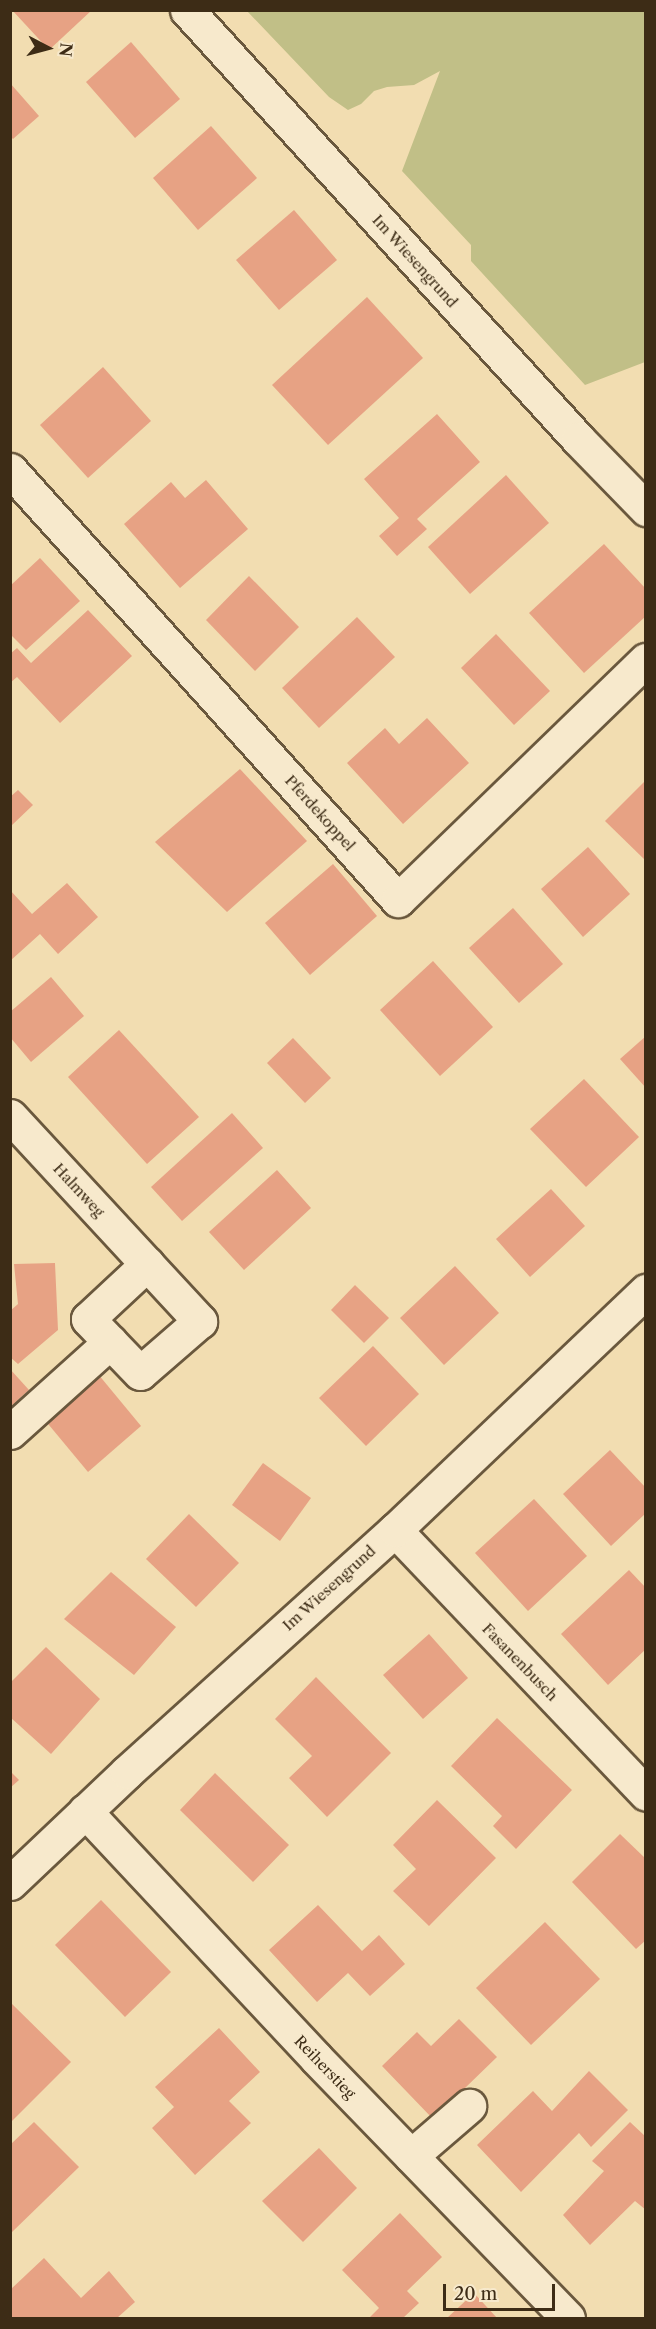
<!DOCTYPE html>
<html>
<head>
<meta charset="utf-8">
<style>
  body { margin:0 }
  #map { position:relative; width:656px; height:2329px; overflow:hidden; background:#f2ddb1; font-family:"Libre Caslon Text",serif }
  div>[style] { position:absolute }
  .green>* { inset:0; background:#c1bf87 }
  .building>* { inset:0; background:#e7a284 }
  .roads { filter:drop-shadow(2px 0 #6a583d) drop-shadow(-2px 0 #6a583d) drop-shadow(0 2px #6a583d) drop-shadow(0 -2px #6a583d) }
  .minor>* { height:33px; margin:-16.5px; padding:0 16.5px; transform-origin:16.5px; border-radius:16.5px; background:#f7e9cc }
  span { translate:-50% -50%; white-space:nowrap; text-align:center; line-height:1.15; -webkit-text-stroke:4.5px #f7e9cc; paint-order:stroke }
  .street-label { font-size:15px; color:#3d2c16 }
  .frame { position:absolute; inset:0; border:12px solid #3d2c16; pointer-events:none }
  .north { position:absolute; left:18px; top:18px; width:60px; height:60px; -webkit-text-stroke:4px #f7e9cc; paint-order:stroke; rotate:96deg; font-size:16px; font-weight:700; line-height:24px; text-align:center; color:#3d2c16 }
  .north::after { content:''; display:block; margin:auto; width:21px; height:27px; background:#3d2c16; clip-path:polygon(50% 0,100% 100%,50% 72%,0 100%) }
  .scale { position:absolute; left:443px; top:2284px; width:112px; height:27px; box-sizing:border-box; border:3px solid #3d2c16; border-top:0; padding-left:8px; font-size:18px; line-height:21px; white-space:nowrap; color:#3d2c16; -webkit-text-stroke:4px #f7e9cc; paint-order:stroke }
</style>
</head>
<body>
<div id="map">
  <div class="green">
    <i style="clip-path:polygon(247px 11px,645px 11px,645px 362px,585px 385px,471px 261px,471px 245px,402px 171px,440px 71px,414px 85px,387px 87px,374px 91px,361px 104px,348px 110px,329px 97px)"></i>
  </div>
  <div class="building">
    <i style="clip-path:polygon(12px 10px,92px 10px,49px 50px)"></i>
    <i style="clip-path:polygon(131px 42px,180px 99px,135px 138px,86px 82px)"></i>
    <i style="clip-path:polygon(10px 83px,39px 116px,13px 139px,10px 136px)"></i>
    <i style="clip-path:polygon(211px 126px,257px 178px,198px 230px,153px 178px)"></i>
    <i style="clip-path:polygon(294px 210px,337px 260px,279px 310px,236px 260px)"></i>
    <i style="clip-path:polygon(367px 297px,423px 358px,328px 445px,272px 385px)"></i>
    <i style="clip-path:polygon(103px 367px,151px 421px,88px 478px,40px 425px)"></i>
    <i style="clip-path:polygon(437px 414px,480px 462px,417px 519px,427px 529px,397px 556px,379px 536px,399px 518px,364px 479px)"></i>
    <i style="clip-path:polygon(506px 475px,549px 523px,470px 594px,428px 547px)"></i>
    <i style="clip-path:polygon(206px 480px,248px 529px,180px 588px,124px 524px,171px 482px,185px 498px)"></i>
    <i style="clip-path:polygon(604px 544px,646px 589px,646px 616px,584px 673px,529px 613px)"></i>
    <i style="clip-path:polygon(40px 558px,80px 601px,26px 650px,10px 634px,10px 586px)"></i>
    <i style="clip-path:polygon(249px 576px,299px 627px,255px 671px,206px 620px)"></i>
    <i style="clip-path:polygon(88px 610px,132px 656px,60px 723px,17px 677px,10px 683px,10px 654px,17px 648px,31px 663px)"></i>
    <i style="clip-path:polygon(357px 617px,395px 657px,319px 728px,282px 688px)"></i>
    <i style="clip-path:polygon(496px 634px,550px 691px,514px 725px,461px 668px)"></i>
    <i style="clip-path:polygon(427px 718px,469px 763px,403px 824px,347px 763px,385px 728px,399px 744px)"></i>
    <i style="clip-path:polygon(240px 769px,307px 841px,227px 912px,155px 842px)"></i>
    <i style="clip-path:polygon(646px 780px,646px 861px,605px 821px)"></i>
    <i style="clip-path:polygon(18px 790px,33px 805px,10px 827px,10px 797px)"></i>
    <i style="clip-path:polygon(588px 847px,630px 894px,583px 937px,541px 889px)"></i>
    <i style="clip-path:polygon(333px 864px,377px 916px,310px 975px,265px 923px)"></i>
    <i style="clip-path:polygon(67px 883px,98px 917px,58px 954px,40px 934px,10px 961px,10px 890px,32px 914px)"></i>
    <i style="clip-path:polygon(513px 908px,563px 964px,519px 1003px,469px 948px)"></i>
    <i style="clip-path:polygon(433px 961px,493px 1027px,440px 1076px,380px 1010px)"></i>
    <i style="clip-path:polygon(51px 977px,84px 1016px,31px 1062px,10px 1037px,10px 1012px)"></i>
    <i style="clip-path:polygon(119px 1030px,199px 1117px,147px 1164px,68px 1077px)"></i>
    <i style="clip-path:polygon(646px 1036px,646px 1088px,620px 1059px)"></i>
    <i style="clip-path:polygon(293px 1038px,331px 1078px,305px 1103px,267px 1063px)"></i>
    <i style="clip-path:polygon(584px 1079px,639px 1137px,586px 1187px,530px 1129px)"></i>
    <i style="clip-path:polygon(232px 1113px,263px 1148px,182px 1221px,151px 1187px)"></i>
    <i style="clip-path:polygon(277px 1170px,311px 1208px,244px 1270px,209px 1232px)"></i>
    <i style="clip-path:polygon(551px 1189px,585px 1226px,530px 1277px,496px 1239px)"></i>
    <i style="clip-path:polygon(55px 1263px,58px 1330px,18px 1364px,10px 1357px,10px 1311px,18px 1304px,14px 1264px)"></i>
    <i style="clip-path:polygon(455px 1266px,499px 1313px,444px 1365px,400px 1318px)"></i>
    <i style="clip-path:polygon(355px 1285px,389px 1318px,364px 1343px,331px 1310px)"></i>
    <i style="clip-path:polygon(373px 1346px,419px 1394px,366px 1446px,319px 1398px)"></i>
    <i style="clip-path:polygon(10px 1369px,29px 1390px,10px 1407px)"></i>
    <i style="clip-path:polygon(98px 1374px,141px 1426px,88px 1472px,44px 1419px)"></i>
    <i style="clip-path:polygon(610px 1450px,646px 1488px,646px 1513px,611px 1546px,563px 1494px)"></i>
    <i style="clip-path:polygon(263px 1463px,311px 1498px,280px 1541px,232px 1505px)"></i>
    <i style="clip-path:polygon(534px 1499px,587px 1556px,528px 1611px,475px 1553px)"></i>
    <i style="clip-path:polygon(189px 1514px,239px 1563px,196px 1607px,146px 1559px)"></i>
    <i style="clip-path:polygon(629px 1570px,646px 1588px,646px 1649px,608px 1685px,561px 1634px)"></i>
    <i style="clip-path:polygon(111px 1572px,176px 1627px,134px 1675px,64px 1619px)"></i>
    <i style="clip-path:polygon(429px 1634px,468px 1678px,423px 1719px,383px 1675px)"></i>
    <i style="clip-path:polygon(46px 1647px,100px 1699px,51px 1754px,10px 1717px,10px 1683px)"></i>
    <i style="clip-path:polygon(316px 1677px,391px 1753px,327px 1817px,289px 1778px,312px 1756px,275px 1719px)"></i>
    <i style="clip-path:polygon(497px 1718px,572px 1790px,516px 1849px,493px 1826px,502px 1816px,451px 1766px)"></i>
    <i style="clip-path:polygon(10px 1771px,19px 1780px,10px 1788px)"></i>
    <i style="clip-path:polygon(215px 1773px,289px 1845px,253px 1882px,180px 1810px)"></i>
    <i style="clip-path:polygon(437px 1800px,496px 1858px,429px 1926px,393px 1891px,416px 1869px,393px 1845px)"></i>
    <i style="clip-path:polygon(620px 1834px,646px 1859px,646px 1940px,636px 1949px,572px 1882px)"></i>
    <i style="clip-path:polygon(101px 1900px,171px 1972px,125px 2017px,55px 1945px)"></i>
    <i style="clip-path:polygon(318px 1905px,362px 1951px,379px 1935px,405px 1964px,370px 1996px,348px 1973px,317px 2002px,269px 1950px)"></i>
    <i style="clip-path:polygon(545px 1922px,600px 1979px,531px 2045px,476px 1988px)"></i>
    <i style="clip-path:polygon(10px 2002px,71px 2062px,10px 2123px)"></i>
    <i style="clip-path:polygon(459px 2019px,497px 2057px,433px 2119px,382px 2066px,417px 2032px,431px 2046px)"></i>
    <i style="clip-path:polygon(219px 2028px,260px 2072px,229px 2101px,251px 2123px,195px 2175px,152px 2128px,174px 2107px,155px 2087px)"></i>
    <i style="clip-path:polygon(589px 2071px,628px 2110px,591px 2147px,579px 2133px,521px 2192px,477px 2145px,533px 2091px,552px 2111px)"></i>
    <i style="clip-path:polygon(34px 2122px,79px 2167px,10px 2234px,10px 2145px)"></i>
    <i style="clip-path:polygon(630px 2122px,646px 2137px,646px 2210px,635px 2201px,590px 2245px,563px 2215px,604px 2171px,592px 2161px)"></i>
    <i style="clip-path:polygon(319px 2148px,357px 2188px,303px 2242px,262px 2201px)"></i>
    <i style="clip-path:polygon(400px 2213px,442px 2257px,407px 2291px,419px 2303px,403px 2318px,369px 2318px,379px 2308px,342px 2270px)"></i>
    <i style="clip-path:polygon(44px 2258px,81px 2298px,109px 2271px,135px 2302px,117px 2318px,10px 2318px,10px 2290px)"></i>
    <i style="clip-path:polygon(474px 2293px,497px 2318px,447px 2318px)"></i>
  </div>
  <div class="roads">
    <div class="minor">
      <i style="left:187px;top:10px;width:580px;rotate:47.65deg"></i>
      <i style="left:578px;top:439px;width:98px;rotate:45.8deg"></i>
      <i style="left:10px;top:470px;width:579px;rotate:47.94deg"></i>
      <i style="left:398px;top:900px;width:345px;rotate:-44.1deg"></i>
      <i style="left:10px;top:1116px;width:280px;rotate:47.2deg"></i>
      <i style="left:200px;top:1321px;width:79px;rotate:139.1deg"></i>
      <i style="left:140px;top:1373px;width:75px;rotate:-133.9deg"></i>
      <i style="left:88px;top:1319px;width:81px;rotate:-43deg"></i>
      <i style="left:10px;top:1432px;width:135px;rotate:-42deg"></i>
      <i style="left:395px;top:1530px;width:364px;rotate:46.4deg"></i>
      <i style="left:85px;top:1811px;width:338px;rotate:46.9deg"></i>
      <i style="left:316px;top:2058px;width:362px;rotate:45.9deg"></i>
      <i style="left:10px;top:1883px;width:161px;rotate:-43.5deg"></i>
      <i style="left:127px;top:1772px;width:361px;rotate:-42.1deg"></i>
      <i style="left:395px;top:1530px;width:347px;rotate:-43.6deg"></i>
      <i style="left:411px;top:2156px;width:77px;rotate:-40.8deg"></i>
    </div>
  </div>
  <div class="street-label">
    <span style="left:415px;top:261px;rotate:48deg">Im Wiesengrund</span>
    <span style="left:320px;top:813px;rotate:48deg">Pferdekoppel</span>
    <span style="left:79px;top:1190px;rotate:47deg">Halmweg</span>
    <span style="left:329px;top:1588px;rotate:-42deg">Im Wiesengrund</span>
    <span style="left:520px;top:1662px;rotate:46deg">Fasanenbusch</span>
    <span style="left:325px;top:2067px;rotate:46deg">Reiherstieg</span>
  </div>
  <div class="frame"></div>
  <div class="north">N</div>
  <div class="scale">20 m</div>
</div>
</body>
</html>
